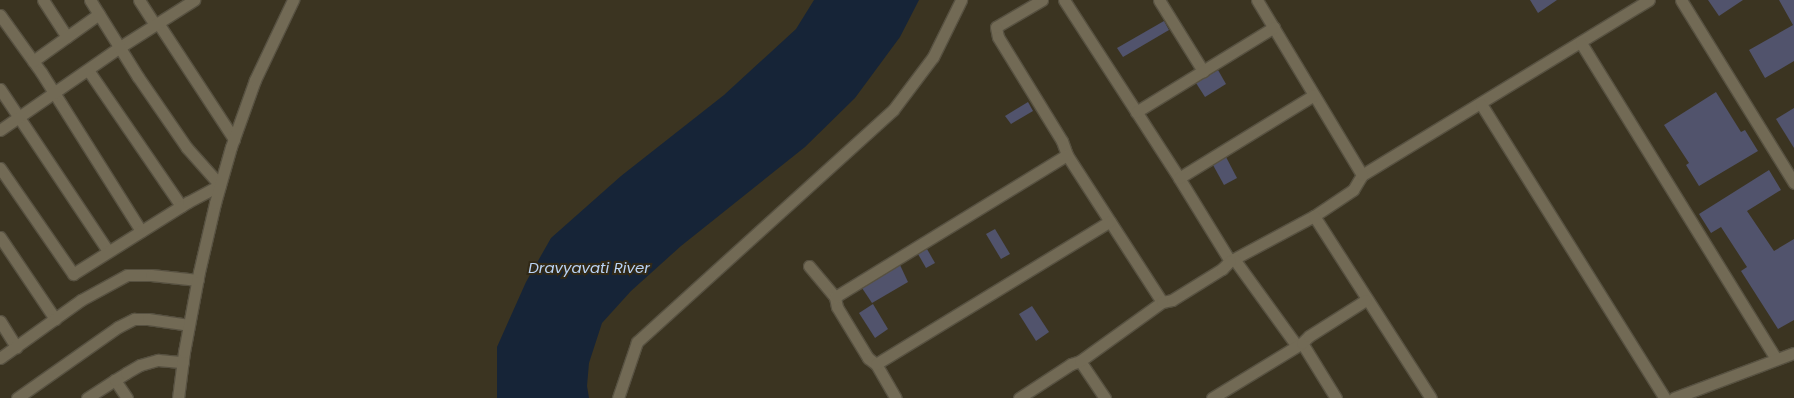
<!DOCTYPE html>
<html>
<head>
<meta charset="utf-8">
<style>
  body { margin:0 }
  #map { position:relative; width:1794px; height:398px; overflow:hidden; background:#3b3421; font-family:Poppins,sans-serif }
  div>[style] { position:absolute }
  .water>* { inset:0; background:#162437 }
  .building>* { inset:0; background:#51536c }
  .roads { filter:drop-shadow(1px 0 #575141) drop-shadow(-1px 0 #575141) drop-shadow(0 1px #575141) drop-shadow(0 -1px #575141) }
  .minor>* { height:11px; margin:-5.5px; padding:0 5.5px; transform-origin:5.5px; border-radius:5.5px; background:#726a55 }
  span { translate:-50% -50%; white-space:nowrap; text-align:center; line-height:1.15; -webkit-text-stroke:4px #312917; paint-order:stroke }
  .water-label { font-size:15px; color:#b9d3f6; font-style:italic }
</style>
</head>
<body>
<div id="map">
  <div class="water">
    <i style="clip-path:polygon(814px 0,919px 0,900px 37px,855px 98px,805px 147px,681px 246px,631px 291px,602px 323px,589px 363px,587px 386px,589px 398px,497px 398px,497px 347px,526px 282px,551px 238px,621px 176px,724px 95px,796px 29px)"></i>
  </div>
  <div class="building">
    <i style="clip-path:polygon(1530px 0,1557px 0,1538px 13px)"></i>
    <i style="clip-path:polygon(1708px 0,1743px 0,1719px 16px)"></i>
    <i style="clip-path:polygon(1779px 0,1794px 0,1794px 61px,1765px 78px,1749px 50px,1793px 25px)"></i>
    <i style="clip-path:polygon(1164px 21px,1169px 30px,1123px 57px,1117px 48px)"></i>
    <i style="clip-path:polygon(1218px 70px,1226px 84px,1205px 97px,1196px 83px)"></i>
    <i style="clip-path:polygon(1716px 92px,1741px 132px,1745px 130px,1758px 151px,1699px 186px,1686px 165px,1689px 163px,1664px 125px)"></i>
    <i style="clip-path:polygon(1028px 102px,1033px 111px,1011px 124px,1005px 116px)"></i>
    <i style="clip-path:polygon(1794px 108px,1794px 148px,1776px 119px)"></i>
    <i style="clip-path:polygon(1226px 157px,1237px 178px,1224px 185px,1213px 165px)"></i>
    <i style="clip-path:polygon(1769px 170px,1781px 190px,1747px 211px,1774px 251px,1794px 239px,1794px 320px,1778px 329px,1741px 271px,1747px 267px,1721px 227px,1711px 233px,1699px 214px)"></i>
    <i style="clip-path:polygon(995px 229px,1010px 254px,1001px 259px,986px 234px)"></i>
    <i style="clip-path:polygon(927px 249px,935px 263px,926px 268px,918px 254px)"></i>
    <i style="clip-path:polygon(900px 265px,908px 282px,872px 303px,862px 288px)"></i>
    <i style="clip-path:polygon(873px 304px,888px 329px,875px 338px,859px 313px)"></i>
    <i style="clip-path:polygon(1032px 306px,1049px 332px,1036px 341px,1019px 314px)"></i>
  </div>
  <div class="roads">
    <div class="minor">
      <i style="left:43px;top:0;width:44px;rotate:57deg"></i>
      <i style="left:139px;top:0;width:30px;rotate:57deg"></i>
      <i style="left:1042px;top:0;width:53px;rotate:149.6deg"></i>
      <i style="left:996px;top:27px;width:10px;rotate:79deg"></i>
      <i style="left:998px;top:37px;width:122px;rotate:58.4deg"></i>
      <i style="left:1062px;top:141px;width:15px;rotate:70deg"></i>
      <i style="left:1067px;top:155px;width:175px;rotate:57.1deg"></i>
      <i style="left:1064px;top:0;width:212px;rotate:57.1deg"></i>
      <i style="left:1179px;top:178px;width:97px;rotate:58.4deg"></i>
      <i style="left:1230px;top:261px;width:95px;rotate:-28.2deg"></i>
      <i style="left:1314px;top:216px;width:47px;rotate:-33.7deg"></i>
      <i style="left:1353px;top:190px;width:17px;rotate:-59deg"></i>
      <i style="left:1362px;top:175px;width:336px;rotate:-31.4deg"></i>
      <i style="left:1159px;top:0;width:84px;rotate:58.2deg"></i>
      <i style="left:1257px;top:0;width:204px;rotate:59deg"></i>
      <i style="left:1681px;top:0;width:215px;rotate:58.3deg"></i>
      <i style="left:0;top:15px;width:70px;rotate:54.3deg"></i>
      <i style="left:41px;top:72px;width:188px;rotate:57.8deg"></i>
      <i style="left:158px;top:23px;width:139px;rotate:56.8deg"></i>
      <i style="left:1581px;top:43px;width:371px;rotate:58.3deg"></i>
      <i style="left:33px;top:61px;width:81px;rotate:-35.5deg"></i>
      <i style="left:88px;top:70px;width:165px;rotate:55.6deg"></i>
      <i style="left:0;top:89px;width:195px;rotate:56.3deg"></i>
      <i style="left:1481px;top:104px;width:347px;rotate:58deg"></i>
      <i style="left:1136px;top:112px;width:162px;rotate:-31.6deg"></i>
      <i style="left:0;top:130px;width:146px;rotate:-34.7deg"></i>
      <i style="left:120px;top:47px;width:88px;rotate:-32.4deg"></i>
      <i style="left:0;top:168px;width:129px;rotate:55.4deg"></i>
      <i style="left:73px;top:274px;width:136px;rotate:-32.1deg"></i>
      <i style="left:188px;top:202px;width:36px;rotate:-28deg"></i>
      <i style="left:220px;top:185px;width:50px;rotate:-131.7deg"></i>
      <i style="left:187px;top:148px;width:86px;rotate:-124.6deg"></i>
      <i style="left:138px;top:77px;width:91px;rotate:-121.9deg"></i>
      <i style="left:1179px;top:178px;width:158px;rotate:-31.6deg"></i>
      <i style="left:1314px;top:216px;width:216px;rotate:57.3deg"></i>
      <i style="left:0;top:237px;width:99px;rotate:56.1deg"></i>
      <i style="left:1234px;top:259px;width:107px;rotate:54.1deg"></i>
      <i style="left:809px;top:266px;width:40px;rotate:50deg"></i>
      <i style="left:835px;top:297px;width:10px;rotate:79deg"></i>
      <i style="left:837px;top:307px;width:60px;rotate:58.7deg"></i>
      <i style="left:868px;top:358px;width:10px;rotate:37deg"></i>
      <i style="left:876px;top:364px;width:39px;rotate:60deg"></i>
      <i style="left:835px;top:297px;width:272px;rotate:-31.5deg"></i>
      <i style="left:0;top:321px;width:31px;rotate:58deg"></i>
      <i style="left:1302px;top:343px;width:65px;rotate:58.3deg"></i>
      <i style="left:0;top:358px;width:100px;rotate:-35.6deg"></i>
      <i style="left:81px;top:300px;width:52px;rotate:-28.5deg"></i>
      <i style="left:127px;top:275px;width:24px"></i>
      <i style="left:151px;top:275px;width:47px;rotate:6.1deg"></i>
      <i style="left:1080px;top:361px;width:45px;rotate:56deg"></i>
      <i style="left:876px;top:364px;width:274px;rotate:-31.4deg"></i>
      <i style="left:17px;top:398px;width:123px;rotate:-35.1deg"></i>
      <i style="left:118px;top:327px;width:18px;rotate:-27deg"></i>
      <i style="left:134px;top:319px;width:14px"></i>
      <i style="left:148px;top:319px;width:41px;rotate:8.3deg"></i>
      <i style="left:87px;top:398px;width:33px;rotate:-33deg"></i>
      <i style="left:127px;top:398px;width:22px;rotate:-124deg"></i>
      <i style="left:115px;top:380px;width:13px;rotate:-32deg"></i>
      <i style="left:126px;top:373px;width:16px;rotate:-30deg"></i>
      <i style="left:140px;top:365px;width:19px;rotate:-16deg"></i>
      <i style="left:158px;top:360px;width:25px;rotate:5deg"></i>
      <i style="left:178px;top:398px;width:46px;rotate:-82.6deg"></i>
      <i style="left:184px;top:352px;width:81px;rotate:-79.4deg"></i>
      <i style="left:199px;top:272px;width:71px;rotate:-76.9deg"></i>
      <i style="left:215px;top:203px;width:58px;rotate:-74.1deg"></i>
      <i style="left:231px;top:147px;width:71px;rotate:-70.3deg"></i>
      <i style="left:255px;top:80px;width:89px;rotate:-64.6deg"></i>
      <i style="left:618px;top:398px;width:59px;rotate:-71.3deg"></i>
      <i style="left:637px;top:342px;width:345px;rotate:-42.2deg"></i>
      <i style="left:893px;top:110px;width:66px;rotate:-53deg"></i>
      <i style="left:933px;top:57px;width:64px;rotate:-63.8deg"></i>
      <i style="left:1019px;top:398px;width:62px;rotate:-33.2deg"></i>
      <i style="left:1071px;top:364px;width:9px;rotate:-18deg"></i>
      <i style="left:1080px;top:361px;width:101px;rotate:-35.7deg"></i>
      <i style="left:1162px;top:302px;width:10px;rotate:-11deg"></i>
      <i style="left:1172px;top:300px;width:59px;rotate:-31.8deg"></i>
      <i style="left:1222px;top:269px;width:11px;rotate:-45deg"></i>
      <i style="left:1212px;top:398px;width:105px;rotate:-31.4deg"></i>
      <i style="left:1302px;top:343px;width:10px;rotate:-45deg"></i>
      <i style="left:1309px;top:336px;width:67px;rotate:-32.3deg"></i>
      <i style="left:1674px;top:398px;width:128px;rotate:-20.6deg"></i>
    </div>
  </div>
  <div class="water-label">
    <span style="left:589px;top:268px">Dravyavati River</span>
  </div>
</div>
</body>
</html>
